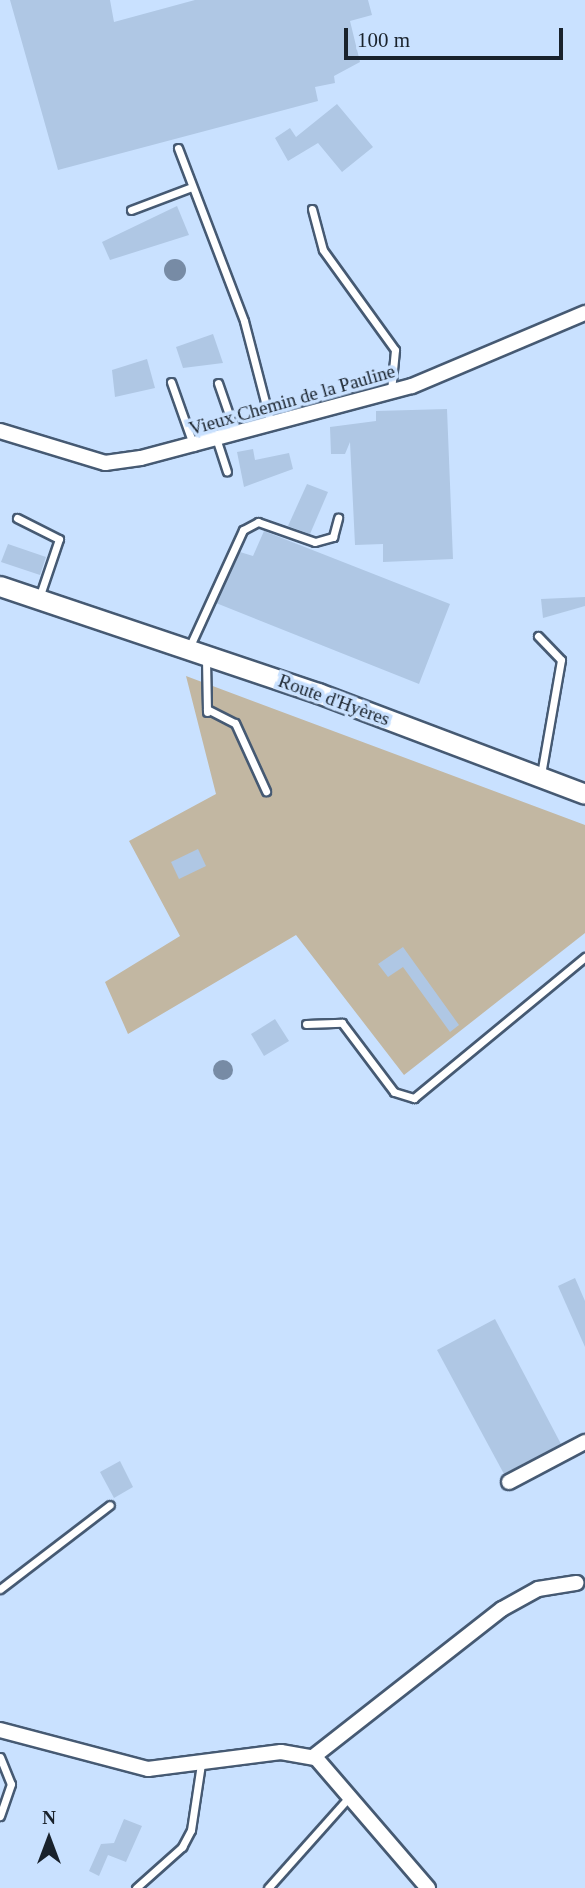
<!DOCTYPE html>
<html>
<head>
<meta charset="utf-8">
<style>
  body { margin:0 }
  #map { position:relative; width:585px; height:1888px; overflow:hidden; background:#c9e1ff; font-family:Georgia,serif }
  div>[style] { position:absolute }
  .green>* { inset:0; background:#c2b7a2 }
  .water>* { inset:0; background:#778ba5 }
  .round { border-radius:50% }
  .building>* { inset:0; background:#afc7e4 }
  .roads { filter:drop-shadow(2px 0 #465a73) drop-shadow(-2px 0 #465a73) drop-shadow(0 2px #465a73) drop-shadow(0 -2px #465a73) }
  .lane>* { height:7px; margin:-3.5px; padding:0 3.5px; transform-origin:3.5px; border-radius:3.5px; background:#fff }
  .street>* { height:14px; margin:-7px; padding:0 7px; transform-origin:7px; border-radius:7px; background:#fff }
  .secondary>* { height:19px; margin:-9.5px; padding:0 9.5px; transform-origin:9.5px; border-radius:9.5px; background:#fff }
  span { translate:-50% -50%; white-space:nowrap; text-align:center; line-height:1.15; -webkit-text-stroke:7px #c9e1ff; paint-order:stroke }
  .street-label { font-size:19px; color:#19222c }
  .north { position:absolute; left:14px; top:1804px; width:70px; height:70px; -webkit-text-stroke:5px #c9e1ff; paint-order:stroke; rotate:0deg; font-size:19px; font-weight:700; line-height:28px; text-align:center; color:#19222c }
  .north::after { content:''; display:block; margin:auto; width:24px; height:32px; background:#19222c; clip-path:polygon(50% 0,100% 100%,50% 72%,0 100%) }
  .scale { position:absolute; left:344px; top:28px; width:219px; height:32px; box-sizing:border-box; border:4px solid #19222c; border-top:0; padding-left:9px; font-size:21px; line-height:24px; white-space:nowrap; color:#19222c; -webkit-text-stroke:5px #c9e1ff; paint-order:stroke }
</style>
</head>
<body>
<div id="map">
  <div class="green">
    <i style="clip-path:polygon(186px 676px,585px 825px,585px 933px,404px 1075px,296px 935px,128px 1034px,105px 982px,180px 936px,129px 841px,216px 794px)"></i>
  </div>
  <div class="water">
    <i class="round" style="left:164px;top:259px;width:22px;height:22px"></i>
    <i class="round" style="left:213px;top:1060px;width:20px;height:20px"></i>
  </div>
  <div class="building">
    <i style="clip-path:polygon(10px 0,110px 0,114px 22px,195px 0,368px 0,372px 15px,350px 21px,360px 62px,334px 76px,335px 83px,315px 87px,318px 101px,58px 170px)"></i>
    <i style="clip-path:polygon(337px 104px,373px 147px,342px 172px,318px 143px,288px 161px,275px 138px,290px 128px,296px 137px)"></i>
    <i style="clip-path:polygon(177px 206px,189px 235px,110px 260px,102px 242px)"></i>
    <i style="clip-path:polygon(213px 334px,223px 363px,183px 368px,176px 347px)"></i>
    <i style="clip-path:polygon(147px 359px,155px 388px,115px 397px,112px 370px)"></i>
    <i style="clip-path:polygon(447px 409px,453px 559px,383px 562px,383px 544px,355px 545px,350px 442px,345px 454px,331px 454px,330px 427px,376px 421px,376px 411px)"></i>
    <i style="clip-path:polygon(253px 449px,255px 460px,289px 453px,293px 469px,244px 487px,237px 452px)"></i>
    <i style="clip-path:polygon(307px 484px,328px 492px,310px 534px,288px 526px)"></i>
    <i style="clip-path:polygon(264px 531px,450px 604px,419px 684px,216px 603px,240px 552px,253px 556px)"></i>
    <i style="clip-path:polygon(8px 544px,46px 557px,40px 575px,1px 562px)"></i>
    <i style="clip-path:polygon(585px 597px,585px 606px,543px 618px,541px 599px)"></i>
    <i style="clip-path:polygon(198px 849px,206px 866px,179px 879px,171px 862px)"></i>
    <i style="clip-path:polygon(403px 947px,459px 1025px,450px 1032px,403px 967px,388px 977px,378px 964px)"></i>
    <i style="clip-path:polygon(275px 1019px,289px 1041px,264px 1056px,251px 1034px)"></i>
    <i style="clip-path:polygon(575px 1278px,585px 1301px,585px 1347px,558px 1286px)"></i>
    <i style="clip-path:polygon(495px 1319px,561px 1444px,504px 1474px,437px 1350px)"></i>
    <i style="clip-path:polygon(120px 1461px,133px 1487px,114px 1498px,100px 1472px)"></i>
    <i style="clip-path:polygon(124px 1819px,142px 1826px,126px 1862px,108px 1855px,99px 1876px,89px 1871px,101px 1844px,114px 1843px)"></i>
  </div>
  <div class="roads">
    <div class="lane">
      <i style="left:178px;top:148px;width:185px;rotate:69.1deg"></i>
      <i style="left:244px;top:321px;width:107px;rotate:75.4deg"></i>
      <i style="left:312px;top:209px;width:42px;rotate:75deg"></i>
      <i style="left:323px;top:250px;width:123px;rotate:54.2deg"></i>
      <i style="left:395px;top:350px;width:41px;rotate:95.6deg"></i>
      <i style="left:131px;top:210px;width:65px;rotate:-20.7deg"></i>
      <i style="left:171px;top:382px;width:69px;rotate:70.5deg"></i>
      <i style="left:218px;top:383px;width:55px;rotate:70.9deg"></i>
      <i style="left:217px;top:441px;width:32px;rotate:72deg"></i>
      <i style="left:17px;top:518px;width:47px;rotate:26.6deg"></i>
      <i style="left:59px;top:539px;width:62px;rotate:108.7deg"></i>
      <i style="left:538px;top:636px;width:33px;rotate:46deg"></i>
      <i style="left:561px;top:660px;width:117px;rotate:99.9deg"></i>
      <i style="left:189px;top:648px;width:130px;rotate:-65.4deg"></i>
      <i style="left:243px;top:530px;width:17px;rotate:-28deg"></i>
      <i style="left:258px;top:522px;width:60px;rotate:19.3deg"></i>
      <i style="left:315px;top:542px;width:19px;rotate:-16deg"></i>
      <i style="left:333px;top:537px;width:20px;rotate:-75deg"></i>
      <i style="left:206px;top:659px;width:53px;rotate:88.9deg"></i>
      <i style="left:207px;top:709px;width:31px;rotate:27deg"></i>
      <i style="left:235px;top:723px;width:75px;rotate:65.5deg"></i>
      <i style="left:306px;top:1024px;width:36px;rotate:-2deg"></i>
      <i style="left:342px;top:1023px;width:86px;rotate:53deg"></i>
      <i style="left:394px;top:1092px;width:21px;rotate:17deg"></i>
      <i style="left:414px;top:1098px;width:222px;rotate:-39.5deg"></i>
      <i style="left:0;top:1589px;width:138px;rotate:-37.4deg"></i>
      <i style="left:0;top:1757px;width:29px;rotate:68deg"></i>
      <i style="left:11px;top:1784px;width:34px;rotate:109deg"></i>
      <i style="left:136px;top:1888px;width:62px;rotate:-41.7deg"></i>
      <i style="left:182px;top:1847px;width:19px;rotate:-62deg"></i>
      <i style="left:191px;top:1830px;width:67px;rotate:-81.4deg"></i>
      <i style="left:268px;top:1888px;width:123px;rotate:-48.3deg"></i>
    </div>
    <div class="street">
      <i style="left:0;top:431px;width:110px;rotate:16.9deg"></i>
      <i style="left:105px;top:463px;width:36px;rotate:-8deg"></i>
      <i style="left:141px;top:458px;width:280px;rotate:-14.9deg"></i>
      <i style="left:412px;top:386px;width:188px;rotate:-22.9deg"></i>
      <i style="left:509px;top:1482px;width:86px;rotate:-27.8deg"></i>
      <i style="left:0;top:1730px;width:153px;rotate:14.8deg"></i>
      <i style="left:148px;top:1769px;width:134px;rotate:-7.3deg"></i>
      <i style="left:281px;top:1752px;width:36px;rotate:10deg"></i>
      <i style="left:316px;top:1758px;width:172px;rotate:49.3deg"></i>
      <i style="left:313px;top:1757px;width:240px;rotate:-38.1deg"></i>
      <i style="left:502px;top:1609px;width:41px;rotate:-29.1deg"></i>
      <i style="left:538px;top:1589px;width:39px;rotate:-9deg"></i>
    </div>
    <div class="secondary">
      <i style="left:0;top:586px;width:336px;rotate:18.6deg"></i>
      <i style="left:318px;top:693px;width:285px;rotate:20.7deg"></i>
    </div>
  </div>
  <div class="street-label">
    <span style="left:292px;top:400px;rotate:-16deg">Vieux Chemin de la Pauline</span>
    <span style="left:334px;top:700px;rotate:20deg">Route d'Hyères</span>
  </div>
  <div class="north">N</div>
  <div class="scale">100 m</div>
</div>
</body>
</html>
